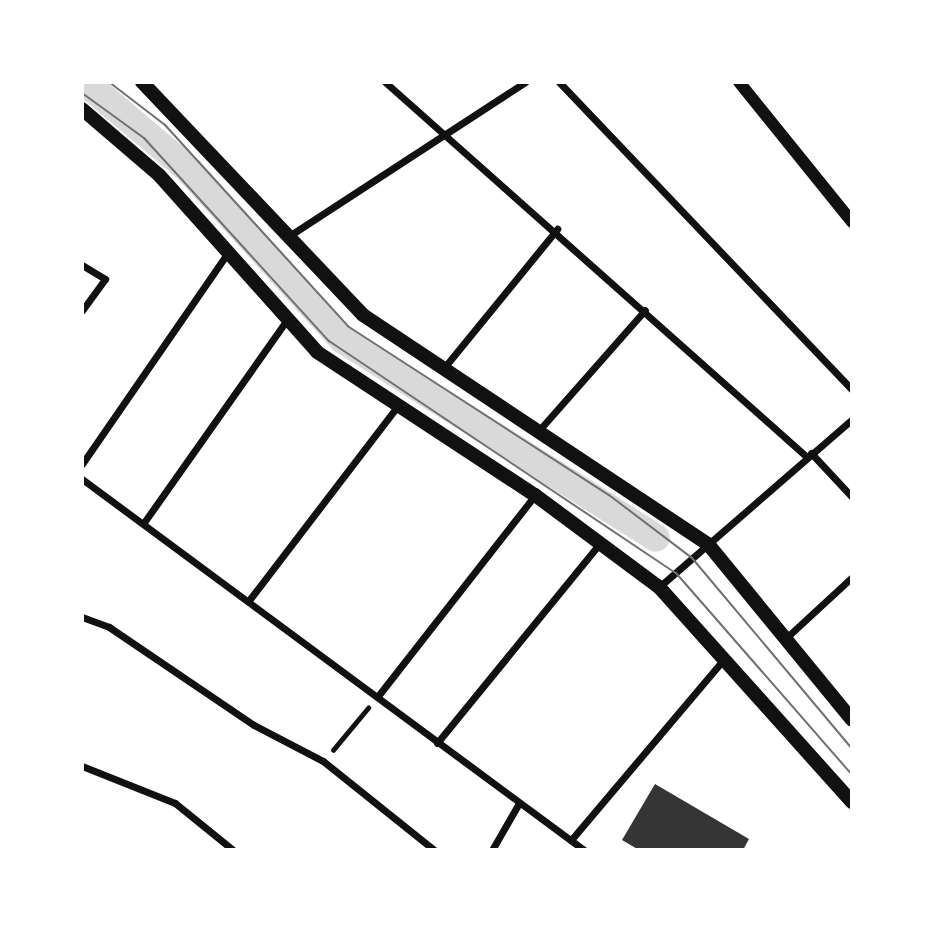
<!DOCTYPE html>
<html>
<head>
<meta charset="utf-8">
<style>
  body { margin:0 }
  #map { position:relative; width:934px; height:932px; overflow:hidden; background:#fff; font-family:Mulish,sans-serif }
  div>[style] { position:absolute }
  .canal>* { height:28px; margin:-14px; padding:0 14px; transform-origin:14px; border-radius:14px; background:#d9d9d9 }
  .building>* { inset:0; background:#353535 }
  .path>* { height:4.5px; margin:-2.25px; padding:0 2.25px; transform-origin:2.25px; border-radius:2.25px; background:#111 }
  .minor>* { height:7px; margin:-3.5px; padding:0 3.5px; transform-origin:3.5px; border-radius:3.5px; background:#111 }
  .tertiary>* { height:12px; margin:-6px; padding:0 6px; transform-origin:6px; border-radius:6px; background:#111 }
  .secondary>* { height:14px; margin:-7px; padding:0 7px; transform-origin:7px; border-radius:7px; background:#111 }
  .tram>* { height:2px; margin:-1px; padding:0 1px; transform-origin:1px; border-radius:1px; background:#707070 }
  span { translate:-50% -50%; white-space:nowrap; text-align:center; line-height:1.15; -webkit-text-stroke:7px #fff; paint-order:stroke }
  .frame { position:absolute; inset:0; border:84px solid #fff; pointer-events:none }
</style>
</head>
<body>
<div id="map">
  <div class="canal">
    <i style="left:85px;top:82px;width:135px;rotate:40.2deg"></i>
    <i style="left:188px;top:169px;width:231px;rotate:47.8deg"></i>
    <i style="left:343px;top:340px;width:370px;rotate:32.3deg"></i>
  </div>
  <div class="building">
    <i style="clip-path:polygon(655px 784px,749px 839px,743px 850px,639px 850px,622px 840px)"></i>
  </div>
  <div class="path">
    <i style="left:333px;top:750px;width:55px;rotate:-50.2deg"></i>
  </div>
  <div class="minor">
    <i style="left:385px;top:82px;width:565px;rotate:41.63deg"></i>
    <i style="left:559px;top:82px;width:425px;rotate:46.4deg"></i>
    <i style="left:289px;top:236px;width:282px;rotate:-33.1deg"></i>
    <i style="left:82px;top:265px;width:27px;rotate:31deg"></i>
    <i style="left:105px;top:279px;width:39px;rotate:126deg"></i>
    <i style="left:443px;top:369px;width:181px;rotate:-50.8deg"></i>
    <i style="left:541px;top:428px;width:157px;rotate:-48.6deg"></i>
    <i style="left:811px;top:453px;width:60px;rotate:47deg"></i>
    <i style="left:82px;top:464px;width:257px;rotate:-55.4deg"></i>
    <i style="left:82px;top:479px;width:624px;rotate:36.47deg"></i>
    <i style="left:145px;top:521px;width:245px;rotate:-54.8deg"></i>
    <i style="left:659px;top:587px;width:256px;rotate:-41deg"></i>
    <i style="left:250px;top:599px;width:240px;rotate:-52.6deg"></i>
    <i style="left:82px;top:617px;width:29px;rotate:20deg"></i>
    <i style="left:109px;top:627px;width:175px;rotate:34.1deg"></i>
    <i style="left:254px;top:725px;width:78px;rotate:27.6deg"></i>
    <i style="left:323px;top:761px;width:142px;rotate:38.7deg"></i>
    <i style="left:786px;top:638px;width:90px;rotate:-42.7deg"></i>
    <i style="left:378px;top:696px;width:255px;rotate:-52deg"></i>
    <i style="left:437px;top:743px;width:259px;rotate:-50.8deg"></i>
    <i style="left:82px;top:766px;width:100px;rotate:21.7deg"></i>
    <i style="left:175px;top:803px;width:75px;rotate:39deg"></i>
    <i style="left:571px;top:840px;width:237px;rotate:-49.8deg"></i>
    <i style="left:492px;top:850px;width:54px;rotate:-60.1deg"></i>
  </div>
  <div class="tertiary">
    <i style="left:739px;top:82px;width:180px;rotate:51.1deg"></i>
  </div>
  <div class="secondary">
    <i style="left:142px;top:82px;width:321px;rotate:46.5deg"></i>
    <i style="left:363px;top:315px;width:414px;rotate:33.6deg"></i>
    <i style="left:708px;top:544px;width:227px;rotate:50.7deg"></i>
    <i style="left:82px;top:109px;width:101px;rotate:40.6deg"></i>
    <i style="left:159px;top:175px;width:237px;rotate:48.2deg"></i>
    <i style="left:317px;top:352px;width:261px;rotate:33.3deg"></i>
    <i style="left:535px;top:495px;width:154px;rotate:36.6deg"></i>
    <i style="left:659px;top:587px;width:289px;rotate:48.1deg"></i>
  </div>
  <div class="tram">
    <i style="left:109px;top:82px;width:71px;rotate:37.5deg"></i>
    <i style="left:165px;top:125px;width:273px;rotate:47.7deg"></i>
    <i style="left:349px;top:327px;width:310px;rotate:32.9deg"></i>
    <i style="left:609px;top:495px;width:104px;rotate:37.2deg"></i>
    <i style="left:692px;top:558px;width:249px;rotate:50deg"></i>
    <i style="left:82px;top:93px;width:77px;rotate:36deg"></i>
    <i style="left:144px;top:138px;width:275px;rotate:47.7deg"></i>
    <i style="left:329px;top:341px;width:417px;rotate:33.8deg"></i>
    <i style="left:676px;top:573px;width:268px;rotate:48.9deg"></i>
  </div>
  <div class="frame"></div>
</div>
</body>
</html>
